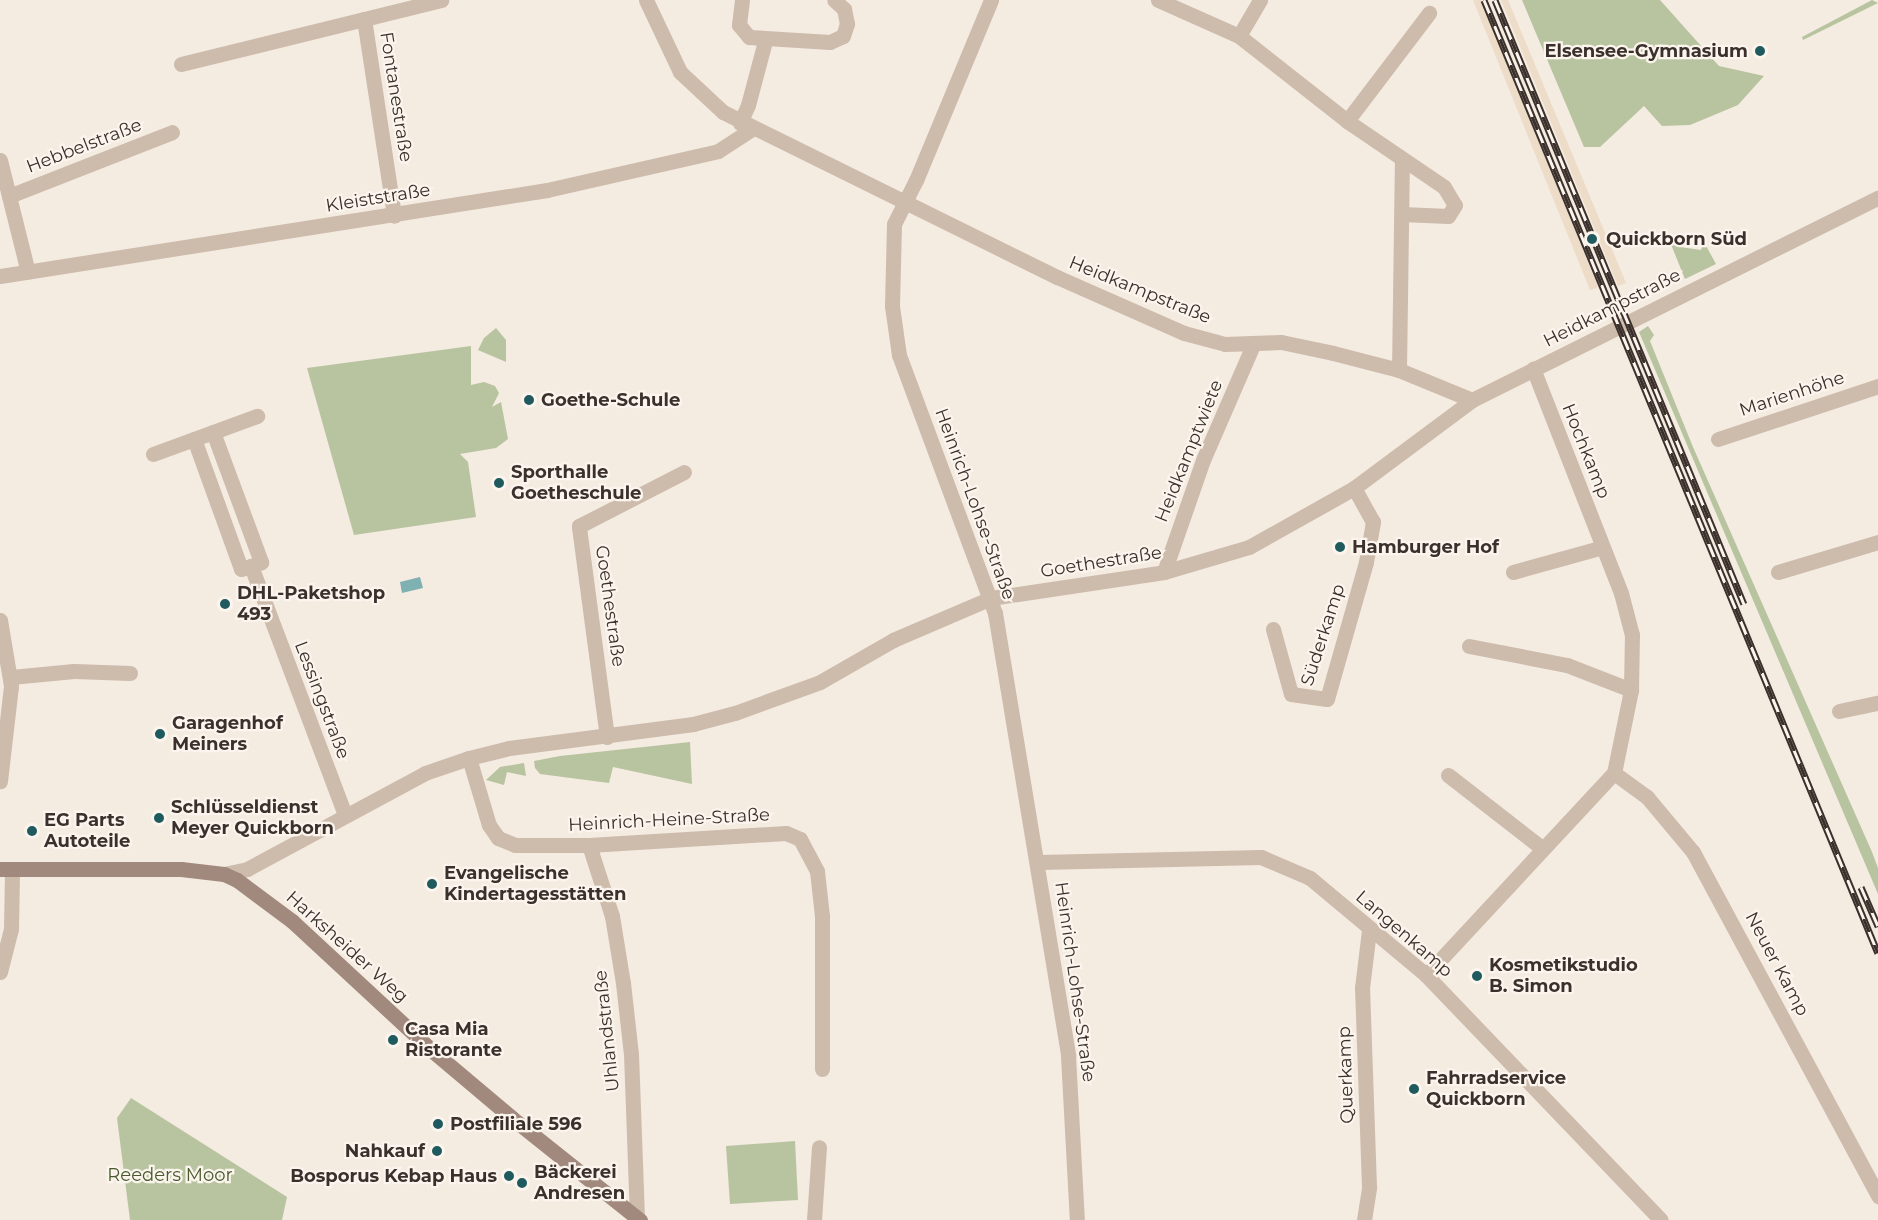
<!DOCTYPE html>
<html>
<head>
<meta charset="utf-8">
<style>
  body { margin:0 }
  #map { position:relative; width:1878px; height:1220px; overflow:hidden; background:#f4ebe1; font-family:Montserrat,sans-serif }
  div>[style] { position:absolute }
  .green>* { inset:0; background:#b8c4a0 }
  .plaza>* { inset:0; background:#ecdcc8 }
  .water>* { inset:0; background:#7fb0b2 }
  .street>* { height:15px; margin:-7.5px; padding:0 7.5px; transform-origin:7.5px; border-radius:7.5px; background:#cdbbac }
  .secondary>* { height:15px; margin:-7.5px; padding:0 7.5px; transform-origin:7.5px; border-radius:7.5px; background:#a18a7d }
  .rail>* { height:7px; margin-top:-3.5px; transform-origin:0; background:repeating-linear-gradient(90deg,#fbf5ee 0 14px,#3b302b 0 28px); box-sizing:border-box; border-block:2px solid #3b302b }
  .dots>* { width:16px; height:16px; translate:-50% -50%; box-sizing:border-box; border:3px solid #fbf5ee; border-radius:50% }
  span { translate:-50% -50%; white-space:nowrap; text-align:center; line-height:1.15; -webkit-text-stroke:4.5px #fbf5ee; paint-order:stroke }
  .poi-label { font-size:18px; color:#3b302b; font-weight:700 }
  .right { translate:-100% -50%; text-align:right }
  .left { translate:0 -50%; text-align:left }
  .street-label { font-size:18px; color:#3b302b }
  .park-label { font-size:18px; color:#4a5a2e }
</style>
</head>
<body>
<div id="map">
  <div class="green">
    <i style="clip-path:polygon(1522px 0,1660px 0,1719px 66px,1764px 76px,1738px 105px,1690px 125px,1662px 126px,1644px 106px,1600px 147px,1584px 147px)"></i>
    <i style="clip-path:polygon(1872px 0,1878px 3px,1803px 40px,1802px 37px)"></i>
    <i style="clip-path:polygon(1681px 238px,1680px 247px,1701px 250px,1704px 242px,1716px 264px,1685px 279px,1670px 242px)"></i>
    <i style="clip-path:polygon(1648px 326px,1654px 335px,1650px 341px,1693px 447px,1872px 852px,1878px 868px,1878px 894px,1639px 332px)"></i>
    <i style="clip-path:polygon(496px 328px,506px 340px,506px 362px,478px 350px,484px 338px)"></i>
    <i style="clip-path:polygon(471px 346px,471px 385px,484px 382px,495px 386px,499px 393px,492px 407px,501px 402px,508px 439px,496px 448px,460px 454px,468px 462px,476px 517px,354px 535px,307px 368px)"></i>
    <i style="clip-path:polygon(690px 742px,692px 784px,613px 767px,609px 783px,540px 774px,535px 768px,534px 761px,560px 756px)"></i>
    <i style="clip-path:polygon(524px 763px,526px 776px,507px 772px,504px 785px,486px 780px,500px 767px)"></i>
    <i style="clip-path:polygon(131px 1098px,287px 1197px,282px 1220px,130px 1220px,117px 1118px)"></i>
    <i style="clip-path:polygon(795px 1141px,798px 1200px,730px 1204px,726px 1146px)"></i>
  </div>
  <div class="plaza">
    <i style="clip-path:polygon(1473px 0,1481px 0,1598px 287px,1594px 289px,1590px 290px)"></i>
    <i style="clip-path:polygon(1501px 0,1508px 0,1626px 283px,1618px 286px)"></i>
  </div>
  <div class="water">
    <i style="clip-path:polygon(420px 577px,423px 588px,402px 593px,400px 582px)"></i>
  </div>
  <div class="street">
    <i style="left:646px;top:0;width:80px;rotate:64.7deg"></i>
    <i style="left:680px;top:72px;width:59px;rotate:42.9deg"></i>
    <i style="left:723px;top:112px;width:373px;rotate:26.3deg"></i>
    <i style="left:1057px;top:277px;width:139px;rotate:23.8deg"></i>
    <i style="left:1184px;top:333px;width:42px;rotate:15deg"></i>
    <i style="left:1225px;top:344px;width:56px;rotate:-2deg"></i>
    <i style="left:1281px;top:342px;width:53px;rotate:11.9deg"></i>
    <i style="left:1333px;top:353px;width:68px;rotate:14.4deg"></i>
    <i style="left:1399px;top:370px;width:79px;rotate:22.3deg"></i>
    <i style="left:742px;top:0;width:25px;rotate:97deg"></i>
    <i style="left:739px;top:25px;width:16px;rotate:50deg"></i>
    <i style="left:749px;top:37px;width:81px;rotate:3.5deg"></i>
    <i style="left:830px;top:42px;width:14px;rotate:-25deg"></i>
    <i style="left:843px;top:36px;width:13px;rotate:-72deg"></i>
    <i style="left:847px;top:24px;width:15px;rotate:-101deg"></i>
    <i style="left:844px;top:9px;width:13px;rotate:-138deg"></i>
    <i style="left:991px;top:0;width:195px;rotate:112.6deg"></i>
    <i style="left:916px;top:180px;width:49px;rotate:116.6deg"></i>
    <i style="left:894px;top:224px;width:82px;rotate:91.4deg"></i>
    <i style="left:892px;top:306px;width:49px;rotate:81.9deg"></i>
    <i style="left:899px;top:355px;width:275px;rotate:69.6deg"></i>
    <i style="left:995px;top:613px;width:449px;rotate:80.6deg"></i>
    <i style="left:1068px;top:1056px;width:164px;rotate:86.9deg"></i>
    <i style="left:1158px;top:0;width:89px;rotate:24deg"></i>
    <i style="left:1239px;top:36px;width:137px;rotate:38.2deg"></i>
    <i style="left:1347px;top:121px;width:117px;rotate:34.2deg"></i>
    <i style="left:1444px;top:187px;width:21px;rotate:59deg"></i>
    <i style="left:1455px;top:205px;width:13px;rotate:122deg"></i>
    <i style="left:1448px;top:216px;width:46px;rotate:-177.5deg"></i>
    <i style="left:364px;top:19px;width:199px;rotate:81.3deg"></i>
    <i style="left:1239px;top:36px;width:42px;rotate:-59.7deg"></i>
    <i style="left:181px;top:64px;width:268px;rotate:-13.8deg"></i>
    <i style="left:1347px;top:121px;width:136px;rotate:-52.8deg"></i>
    <i style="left:740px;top:123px;width:20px;rotate:-66deg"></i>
    <i style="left:748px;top:105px;width:66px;rotate:-75.1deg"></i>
    <i style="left:0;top:160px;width:115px;rotate:76deg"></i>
    <i style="left:9px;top:196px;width:175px;rotate:-21.4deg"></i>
    <i style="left:0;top:276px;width:554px;rotate:-8.93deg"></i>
    <i style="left:547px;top:190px;width:175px;rotate:-12.8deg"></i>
    <i style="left:718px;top:151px;width:40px;rotate:-32.9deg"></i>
    <i style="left:1399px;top:370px;width:209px;rotate:-89.2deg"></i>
    <i style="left:213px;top:432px;width:139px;rotate:69.7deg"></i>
    <i style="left:261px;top:562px;width:11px;rotate:158deg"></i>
    <i style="left:251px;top:566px;width:266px;rotate:69.3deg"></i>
    <i style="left:194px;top:439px;width:138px;rotate:70.1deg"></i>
    <i style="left:241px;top:569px;width:10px;rotate:-17deg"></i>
    <i style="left:1718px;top:439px;width:169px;rotate:-18.3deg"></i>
    <i style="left:153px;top:454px;width:111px;rotate:-20.1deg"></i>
    <i style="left:1164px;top:572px;width:119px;rotate:-70.8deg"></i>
    <i style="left:1203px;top:460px;width:125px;rotate:-66.5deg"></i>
    <i style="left:1513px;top:572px;width:93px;rotate:-15.5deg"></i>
    <i style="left:1778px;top:572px;width:104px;rotate:-16.7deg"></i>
    <i style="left:0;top:620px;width:67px;rotate:80.5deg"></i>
    <i style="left:11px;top:686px;width:96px;rotate:96.6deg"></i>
    <i style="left:1273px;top:629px;width:67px;rotate:74.5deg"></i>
    <i style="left:1291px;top:694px;width:36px;rotate:8deg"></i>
    <i style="left:1327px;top:699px;width:142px;rotate:-74.1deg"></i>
    <i style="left:1366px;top:562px;width:41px;rotate:-80.1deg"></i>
    <i style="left:1373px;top:522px;width:39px;rotate:-119deg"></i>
    <i style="left:1469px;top:646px;width:100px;rotate:11deg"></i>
    <i style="left:1567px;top:665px;width:69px;rotate:21.3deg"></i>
    <i style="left:11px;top:677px;width:63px;rotate:-5.4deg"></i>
    <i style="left:74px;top:671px;width:56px;rotate:2deg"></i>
    <i style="left:1839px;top:711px;width:40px;rotate:-12deg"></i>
    <i style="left:607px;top:737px;width:213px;rotate:-97.6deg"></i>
    <i style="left:579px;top:526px;width:118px;rotate:-27.2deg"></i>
    <i style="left:469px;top:758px;width:70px;rotate:73.4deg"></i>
    <i style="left:489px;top:825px;width:16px;rotate:55deg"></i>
    <i style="left:498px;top:838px;width:18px;rotate:22deg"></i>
    <i style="left:515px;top:845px;width:74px"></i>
    <i style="left:589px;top:845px;width:197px;rotate:-3.5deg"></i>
    <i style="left:786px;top:833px;width:15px;rotate:23deg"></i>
    <i style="left:800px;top:839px;width:36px;rotate:62deg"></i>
    <i style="left:817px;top:871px;width:45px;rotate:83.7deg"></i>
    <i style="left:822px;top:916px;width:153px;rotate:90deg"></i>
    <i style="left:1614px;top:773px;width:41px;rotate:36deg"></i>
    <i style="left:1647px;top:797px;width:72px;rotate:50.1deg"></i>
    <i style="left:1693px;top:852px;width:391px;rotate:61.7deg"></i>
    <i style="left:1448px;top:775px;width:120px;rotate:37.9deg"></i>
    <i style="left:589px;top:845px;width:75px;rotate:72.1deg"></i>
    <i style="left:612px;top:916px;width:68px;rotate:80.7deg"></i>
    <i style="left:623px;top:983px;width:71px;rotate:83.6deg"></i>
    <i style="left:631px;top:1054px;width:163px;rotate:87.9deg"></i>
    <i style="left:1039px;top:862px;width:222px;rotate:-1.3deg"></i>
    <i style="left:1261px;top:857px;width:53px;rotate:23.2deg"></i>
    <i style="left:1310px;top:878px;width:151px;rotate:39.9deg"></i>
    <i style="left:1426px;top:975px;width:339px;rotate:46.2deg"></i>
    <i style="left:224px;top:874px;width:24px;rotate:-12deg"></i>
    <i style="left:247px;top:869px;width:202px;rotate:-28.3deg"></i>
    <i style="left:425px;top:773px;width:46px;rotate:-18.8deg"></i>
    <i style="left:469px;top:758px;width:41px;rotate:-14deg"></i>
    <i style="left:509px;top:748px;width:186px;rotate:-7.4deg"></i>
    <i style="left:693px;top:724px;width:43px;rotate:-14.7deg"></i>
    <i style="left:735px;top:713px;width:90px;rotate:-20deg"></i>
    <i style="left:820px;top:682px;width:84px;rotate:-29.9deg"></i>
    <i style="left:893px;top:640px;width:107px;rotate:-23.2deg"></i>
    <i style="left:991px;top:598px;width:175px;rotate:-8.5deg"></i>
    <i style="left:1164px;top:572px;width:89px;rotate:-16.4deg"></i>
    <i style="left:1249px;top:547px;width:120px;rotate:-29.3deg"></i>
    <i style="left:1354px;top:488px;width:147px;rotate:-36.7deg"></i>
    <i style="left:1472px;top:400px;width:453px;rotate:-26.5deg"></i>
    <i style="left:0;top:972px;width:44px;rotate:-75.7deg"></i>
    <i style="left:11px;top:929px;width:60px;rotate:-89deg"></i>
    <i style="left:1426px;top:975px;width:276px;rotate:-47.1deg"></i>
    <i style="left:1614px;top:773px;width:85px;rotate:-78.4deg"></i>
    <i style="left:1631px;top:690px;width:55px;rotate:-89deg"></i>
    <i style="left:1632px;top:635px;width:43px;rotate:-104.7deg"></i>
    <i style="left:1621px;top:593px;width:241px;rotate:-111.4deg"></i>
    <i style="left:814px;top:1220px;width:73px;rotate:-86.1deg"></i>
    <i style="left:1364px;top:1220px;width:33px;rotate:-81deg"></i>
    <i style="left:1369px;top:1187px;width:199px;rotate:-92deg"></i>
    <i style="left:1362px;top:988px;width:58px;rotate:-83.1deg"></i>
  </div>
  <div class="secondary">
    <i style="left:0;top:869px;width:181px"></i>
    <i style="left:181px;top:869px;width:43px;rotate:6.6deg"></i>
    <i style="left:224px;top:874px;width:14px;rotate:25deg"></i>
    <i style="left:237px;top:880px;width:69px;rotate:36.7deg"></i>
    <i style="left:292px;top:921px;width:187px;rotate:42.8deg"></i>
    <i style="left:429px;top:1048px;width:109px;rotate:40.1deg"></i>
    <i style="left:512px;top:1118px;width:164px;rotate:38.6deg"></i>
  </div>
  <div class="rail">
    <i style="left:1484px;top:0;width:1031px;rotate:67.54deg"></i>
    <i style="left:1495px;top:0;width:653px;rotate:67.6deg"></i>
    <i style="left:1861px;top:887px;width:43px;rotate:66.4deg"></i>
  </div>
  <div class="dots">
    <i style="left:1760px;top:51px;background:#1f5a5e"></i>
    <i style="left:1592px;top:239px;background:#1f5a5e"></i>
    <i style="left:529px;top:400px;background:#1f5a5e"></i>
    <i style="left:499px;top:483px;background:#1f5a5e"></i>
    <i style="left:1340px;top:547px;background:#1f5a5e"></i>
    <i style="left:225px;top:604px;background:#1f5a5e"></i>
    <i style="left:160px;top:734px;background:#1f5a5e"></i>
    <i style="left:159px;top:818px;background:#1f5a5e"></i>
    <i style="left:32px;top:831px;background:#1f5a5e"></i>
    <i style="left:432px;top:884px;background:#1f5a5e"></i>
    <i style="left:1477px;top:976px;background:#1f5a5e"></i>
    <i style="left:393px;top:1040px;background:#1f5a5e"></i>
    <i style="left:1414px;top:1089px;background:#1f5a5e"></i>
    <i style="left:438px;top:1124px;background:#1f5a5e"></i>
    <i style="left:437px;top:1151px;background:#1f5a5e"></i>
    <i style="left:509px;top:1176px;background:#1f5a5e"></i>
    <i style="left:522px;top:1183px;background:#1f5a5e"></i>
  </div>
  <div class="poi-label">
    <span class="right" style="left:1748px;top:51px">Elsensee-Gymnasium</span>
    <span class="left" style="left:1606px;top:239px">Quickborn Süd</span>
    <span class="left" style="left:541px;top:400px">Goethe-Schule</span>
    <span class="left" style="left:511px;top:483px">Sporthalle<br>Goetheschule</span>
    <span class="left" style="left:1352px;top:547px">Hamburger Hof</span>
    <span class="left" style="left:237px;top:604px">DHL-Paketshop<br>493</span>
    <span class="left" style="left:172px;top:734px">Garagenhof<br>Meiners</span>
    <span class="left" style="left:171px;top:818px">Schlüsseldienst<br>Meyer Quickborn</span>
    <span class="left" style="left:44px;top:831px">EG Parts<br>Autoteile</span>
    <span class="left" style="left:444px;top:884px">Evangelische<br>Kindertagesstätten</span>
    <span class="left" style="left:1489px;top:976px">Kosmetikstudio<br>B. Simon</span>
    <span class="left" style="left:405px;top:1040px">Casa Mia<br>Ristorante</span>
    <span class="left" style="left:1426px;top:1089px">Fahrradservice<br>Quickborn</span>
    <span class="left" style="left:450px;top:1124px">Postfiliale 596</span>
    <span class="right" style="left:425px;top:1151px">Nahkauf</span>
    <span class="left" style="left:534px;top:1183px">Bäckerei<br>Andresen</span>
    <span class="right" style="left:497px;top:1176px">Bosporus Kebap Haus</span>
  </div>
  <div class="street-label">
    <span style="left:396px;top:97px;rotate:81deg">Fontanestraße</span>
    <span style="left:84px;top:146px;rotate:-21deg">Hebbelstraße</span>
    <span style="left:378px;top:198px;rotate:-9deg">Kleiststraße</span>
    <span style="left:1140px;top:290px;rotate:22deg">Heidkampstraße</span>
    <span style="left:1612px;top:308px;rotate:-27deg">Heidkampstraße</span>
    <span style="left:1792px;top:394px;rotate:-18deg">Marienhöhe</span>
    <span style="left:1189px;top:451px;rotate:-68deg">Heidkamptwiete</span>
    <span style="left:1586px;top:451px;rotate:68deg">Hochkamp</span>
    <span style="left:975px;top:504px;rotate:70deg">Heinrich-Lohse-Straße</span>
    <span style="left:1101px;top:562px;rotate:-9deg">Goethestraße</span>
    <span style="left:610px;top:606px;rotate:82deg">Goethestraße</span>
    <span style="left:1323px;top:635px;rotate:-72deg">Süderkamp</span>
    <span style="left:322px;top:700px;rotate:69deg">Lessingstraße</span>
    <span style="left:669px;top:820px;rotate:-3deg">Heinrich-Heine-Straße</span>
    <span style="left:1404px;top:934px;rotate:41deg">Langenkamp</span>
    <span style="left:347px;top:947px;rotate:42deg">Harksheider Weg</span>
    <span style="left:1777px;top:964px;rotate:62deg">Neuer Kamp</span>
    <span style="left:1075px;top:982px;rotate:82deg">Heinrich-Lohse-Straße</span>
    <span style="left:607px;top:1031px;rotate:-96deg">Uhlandstraße</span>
    <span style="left:1346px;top:1075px;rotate:-92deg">Querkamp</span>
  </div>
  <div class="park-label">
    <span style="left:170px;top:1175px">Reeders Moor</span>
  </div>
</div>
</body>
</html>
